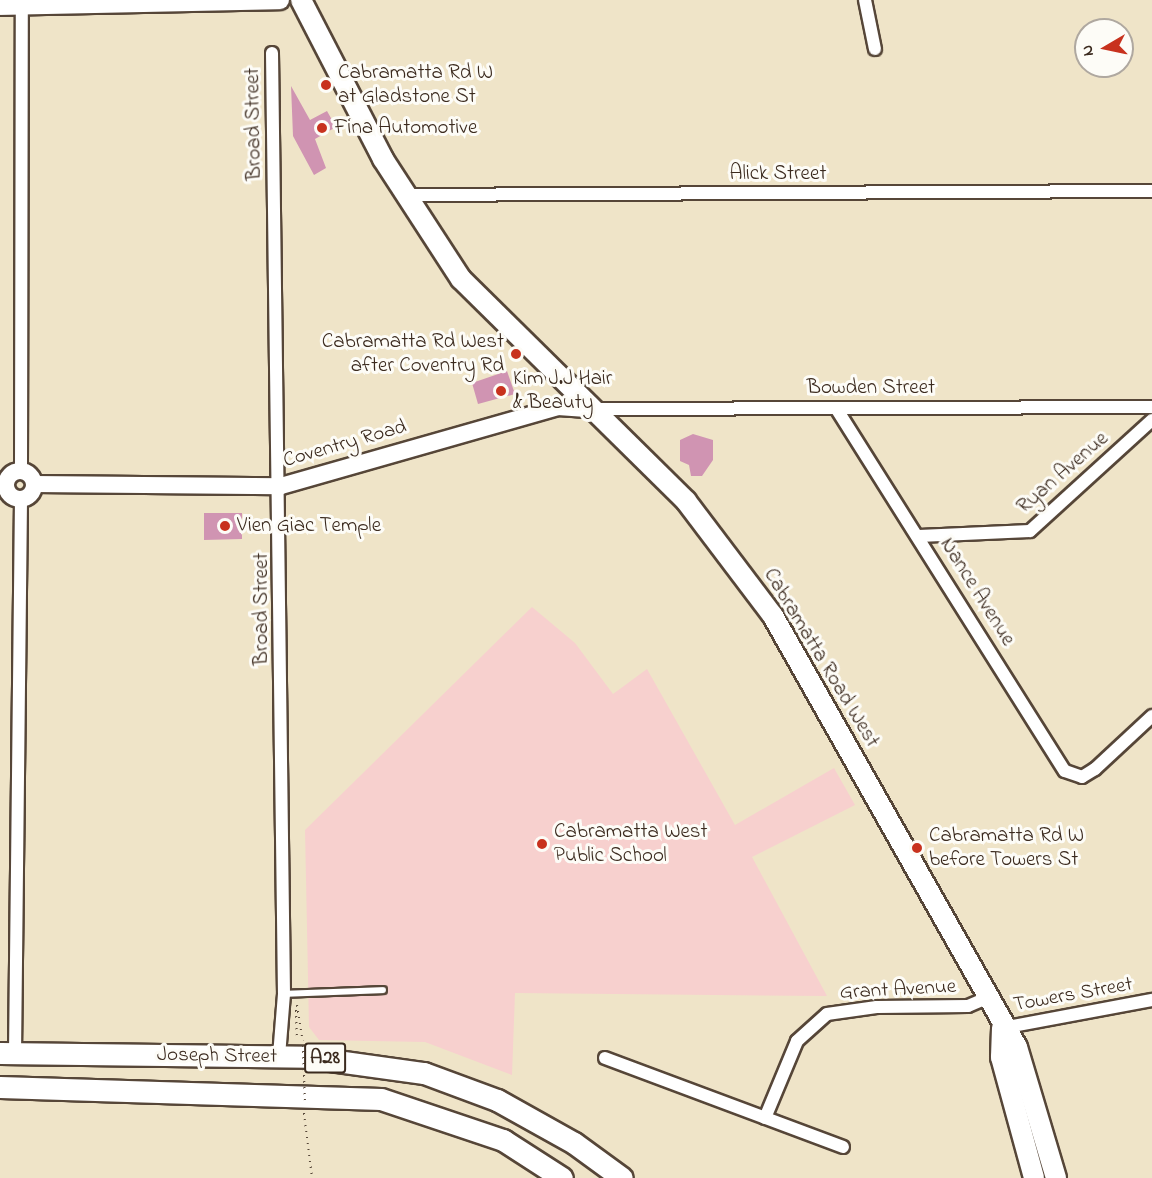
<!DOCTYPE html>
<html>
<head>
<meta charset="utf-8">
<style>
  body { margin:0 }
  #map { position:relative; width:1152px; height:1178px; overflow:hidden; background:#efe4c8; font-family:"Indie Flower",sans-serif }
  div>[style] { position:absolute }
  .built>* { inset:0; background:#f7d0ce }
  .building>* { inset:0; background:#d094b2 }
  .path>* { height:2px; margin-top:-1px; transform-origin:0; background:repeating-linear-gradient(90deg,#564638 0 1.5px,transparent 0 6px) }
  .roads { filter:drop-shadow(2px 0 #564638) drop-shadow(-2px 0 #564638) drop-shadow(0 2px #564638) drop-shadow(0 -2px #564638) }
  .service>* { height:6px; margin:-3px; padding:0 3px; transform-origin:3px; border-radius:3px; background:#fff }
  .minor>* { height:12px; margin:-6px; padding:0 6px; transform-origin:6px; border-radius:6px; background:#fff }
  .tertiary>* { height:16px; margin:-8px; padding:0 8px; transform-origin:8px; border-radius:8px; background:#fff }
  .tertiary>.ring { margin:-8px; padding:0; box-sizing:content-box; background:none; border:16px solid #fff; border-radius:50% }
  .secondary>* { height:18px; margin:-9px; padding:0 9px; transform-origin:9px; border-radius:9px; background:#fff }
  .primary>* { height:20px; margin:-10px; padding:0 10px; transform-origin:10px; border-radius:10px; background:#fff }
  .trunk>* { height:21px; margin:-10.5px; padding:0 10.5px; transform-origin:10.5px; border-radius:10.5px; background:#fff }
  .path-bridge>* { height:2px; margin-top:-1px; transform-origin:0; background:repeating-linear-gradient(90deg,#564638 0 1.5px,transparent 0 6px) }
  .dots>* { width:16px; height:16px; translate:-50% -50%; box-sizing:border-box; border:3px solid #fdfcf7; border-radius:50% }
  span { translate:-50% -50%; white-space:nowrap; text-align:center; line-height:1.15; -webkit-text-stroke:6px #fdfcf7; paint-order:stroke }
  .shield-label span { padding:2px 4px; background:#fdfcf7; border:2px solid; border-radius:4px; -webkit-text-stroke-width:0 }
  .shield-label { font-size:20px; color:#3b2a1e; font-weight:700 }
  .poi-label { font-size:21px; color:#3b2a1e }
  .left { translate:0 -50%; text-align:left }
  .right { translate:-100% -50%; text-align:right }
  .street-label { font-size:21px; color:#3b2a1e }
  .north { position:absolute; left:1074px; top:18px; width:60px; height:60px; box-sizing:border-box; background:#fdfcf7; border:2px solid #afa8a0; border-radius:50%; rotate:261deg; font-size:16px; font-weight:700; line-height:24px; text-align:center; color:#3b2a1e }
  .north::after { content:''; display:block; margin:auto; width:21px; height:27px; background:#c8321e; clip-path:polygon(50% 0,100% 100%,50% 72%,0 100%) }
</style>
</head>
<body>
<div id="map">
  <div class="built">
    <i style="clip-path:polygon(532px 607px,575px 643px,613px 694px,647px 669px,735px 825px,834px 768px,855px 805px,752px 857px,827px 996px,515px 993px,512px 1075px,425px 1042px,319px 1040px,309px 1027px,305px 830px)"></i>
  </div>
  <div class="building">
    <i style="clip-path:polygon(291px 86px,310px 120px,327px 111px,336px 127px,315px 139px,326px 168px,314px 175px,293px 136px)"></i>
    <i style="clip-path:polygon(507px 371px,515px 394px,478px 404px,472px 383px)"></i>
    <i style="clip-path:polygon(693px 434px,713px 440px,713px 460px,702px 476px,691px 476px,689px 465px,680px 461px,680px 440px)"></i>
    <i style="clip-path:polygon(204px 513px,242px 513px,242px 539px,204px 540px)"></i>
  </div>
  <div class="path">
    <i style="left:297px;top:1005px;width:36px;rotate:81deg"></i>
    <i style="left:296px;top:1010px;width:30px;rotate:88deg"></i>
    <i style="left:304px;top:1113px;width:65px;rotate:83deg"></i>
  </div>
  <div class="roads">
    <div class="service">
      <i style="left:284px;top:994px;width:99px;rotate:-2.3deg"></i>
    </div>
    <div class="minor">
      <i style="left:865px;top:0;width:50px;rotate:78.5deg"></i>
      <i style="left:272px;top:53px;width:941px;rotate:89.27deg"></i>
      <i style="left:284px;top:994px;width:62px;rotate:94.6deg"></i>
      <i style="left:404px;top:195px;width:748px;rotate:-0.31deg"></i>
      <i style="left:836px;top:408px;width:429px;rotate:57.8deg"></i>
      <i style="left:1065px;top:771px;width:18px;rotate:19deg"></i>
      <i style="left:1082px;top:777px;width:15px;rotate:-32deg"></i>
      <i style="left:1095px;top:769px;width:78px;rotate:-42.9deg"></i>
      <i style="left:592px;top:409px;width:560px;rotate:-0.2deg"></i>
      <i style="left:21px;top:470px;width:470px;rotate:-89.9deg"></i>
      <i style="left:919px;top:536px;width:111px;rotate:-2.6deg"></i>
      <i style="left:1030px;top:531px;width:165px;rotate:-42.3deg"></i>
      <i style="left:1002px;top:1028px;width:153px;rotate:-10.6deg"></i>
      <i style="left:15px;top:1054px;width:555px;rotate:-89.38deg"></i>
      <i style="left:605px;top:1058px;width:254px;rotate:20.5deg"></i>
      <i style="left:765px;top:1118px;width:83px;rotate:-67.4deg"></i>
      <i style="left:797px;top:1041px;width:40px;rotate:-42deg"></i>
      <i style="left:827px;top:1014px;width:50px;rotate:-8deg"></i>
      <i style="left:877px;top:1007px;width:91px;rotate:-0.6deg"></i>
      <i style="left:968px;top:1006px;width:21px;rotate:-23deg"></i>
    </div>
    <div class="tertiary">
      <i class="ring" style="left:6px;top:471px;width:12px;height:12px"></i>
      <i style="left:34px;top:484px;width:247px;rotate:0.5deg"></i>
      <i style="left:281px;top:486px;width:288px;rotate:-15.9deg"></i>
      <i style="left:558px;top:407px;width:32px;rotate:4deg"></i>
    </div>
    <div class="secondary">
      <i style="left:0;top:6px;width:280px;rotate:-1.2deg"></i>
    </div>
    <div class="primary">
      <i style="left:301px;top:0;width:179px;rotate:62.7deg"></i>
      <i style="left:383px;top:159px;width:143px;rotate:57deg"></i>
      <i style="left:461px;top:279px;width:316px;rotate:44.6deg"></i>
      <i style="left:686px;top:501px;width:144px;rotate:52.9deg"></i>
      <i style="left:773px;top:616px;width:495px;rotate:60.5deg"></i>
      <i style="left:1017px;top:1047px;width:137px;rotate:73.4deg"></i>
      <i style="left:1002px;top:1028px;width:29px;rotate:92deg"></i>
      <i style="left:1001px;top:1057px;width:125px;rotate:74.7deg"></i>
    </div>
    <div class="trunk">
      <i style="left:0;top:1053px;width:308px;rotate:0.7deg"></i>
      <i style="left:308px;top:1057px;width:117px;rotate:7.9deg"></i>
      <i style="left:424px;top:1073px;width:78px;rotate:20.3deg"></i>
      <i style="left:497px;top:1100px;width:88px;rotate:29.2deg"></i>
      <i style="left:574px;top:1143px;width:59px;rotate:36.1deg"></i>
      <i style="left:0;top:1087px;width:381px;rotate:1.8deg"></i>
      <i style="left:381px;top:1099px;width:129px;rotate:18.6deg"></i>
      <i style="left:503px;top:1140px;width:70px;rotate:32.8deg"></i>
    </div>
  </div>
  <div class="path-bridge">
    <i style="left:303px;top:1045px;width:58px;rotate:88deg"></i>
  </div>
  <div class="dots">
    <i style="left:326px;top:85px;background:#c8321e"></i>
    <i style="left:322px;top:128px;background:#c8321e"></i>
    <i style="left:516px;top:354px;background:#c8321e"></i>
    <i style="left:501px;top:391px;background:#c8321e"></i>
    <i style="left:225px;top:526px;background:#c8321e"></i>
    <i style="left:542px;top:844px;background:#c8321e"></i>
    <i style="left:917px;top:848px;background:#c8321e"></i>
  </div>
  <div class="shield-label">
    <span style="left:325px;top:1058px">A28</span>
  </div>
  <div class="poi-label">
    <span class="left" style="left:338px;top:85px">Cabramatta Rd W<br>at Gladstone St</span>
    <span class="left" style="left:334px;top:128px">Fina Automotive</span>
    <span class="right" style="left:504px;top:354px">Cabramatta Rd West<br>after Coventry Rd</span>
    <span class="left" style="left:513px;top:391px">Kim J.J Hair<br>&amp; Beauty</span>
    <span class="left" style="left:237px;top:526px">Vien Giac Temple</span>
    <span class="left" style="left:554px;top:844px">Cabramatta West<br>Public School</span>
    <span class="left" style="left:929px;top:848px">Cabramatta Rd W<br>before Towers St</span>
  </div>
  <div class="street-label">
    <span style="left:254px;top:124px;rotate:-91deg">Broad Street</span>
    <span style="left:778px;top:174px">Alick Street</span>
    <span style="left:871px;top:388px">Bowden Street</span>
    <span style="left:345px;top:444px;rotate:-16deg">Coventry Road</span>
    <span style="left:1063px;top:473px;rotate:-41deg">Ryan Avenue</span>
    <span style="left:977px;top:592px;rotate:58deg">Nance Avenue</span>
    <span style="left:262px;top:609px;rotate:-90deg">Broad Street</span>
    <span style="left:821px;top:658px;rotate:59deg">Cabramatta Road West</span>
    <span style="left:898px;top:990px;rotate:-3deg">Grant Avenue</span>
    <span style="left:1073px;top:995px;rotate:-10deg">Towers Street</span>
    <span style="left:217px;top:1056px;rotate:1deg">Joseph Street</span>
  </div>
  <div class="north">N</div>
</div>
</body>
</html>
